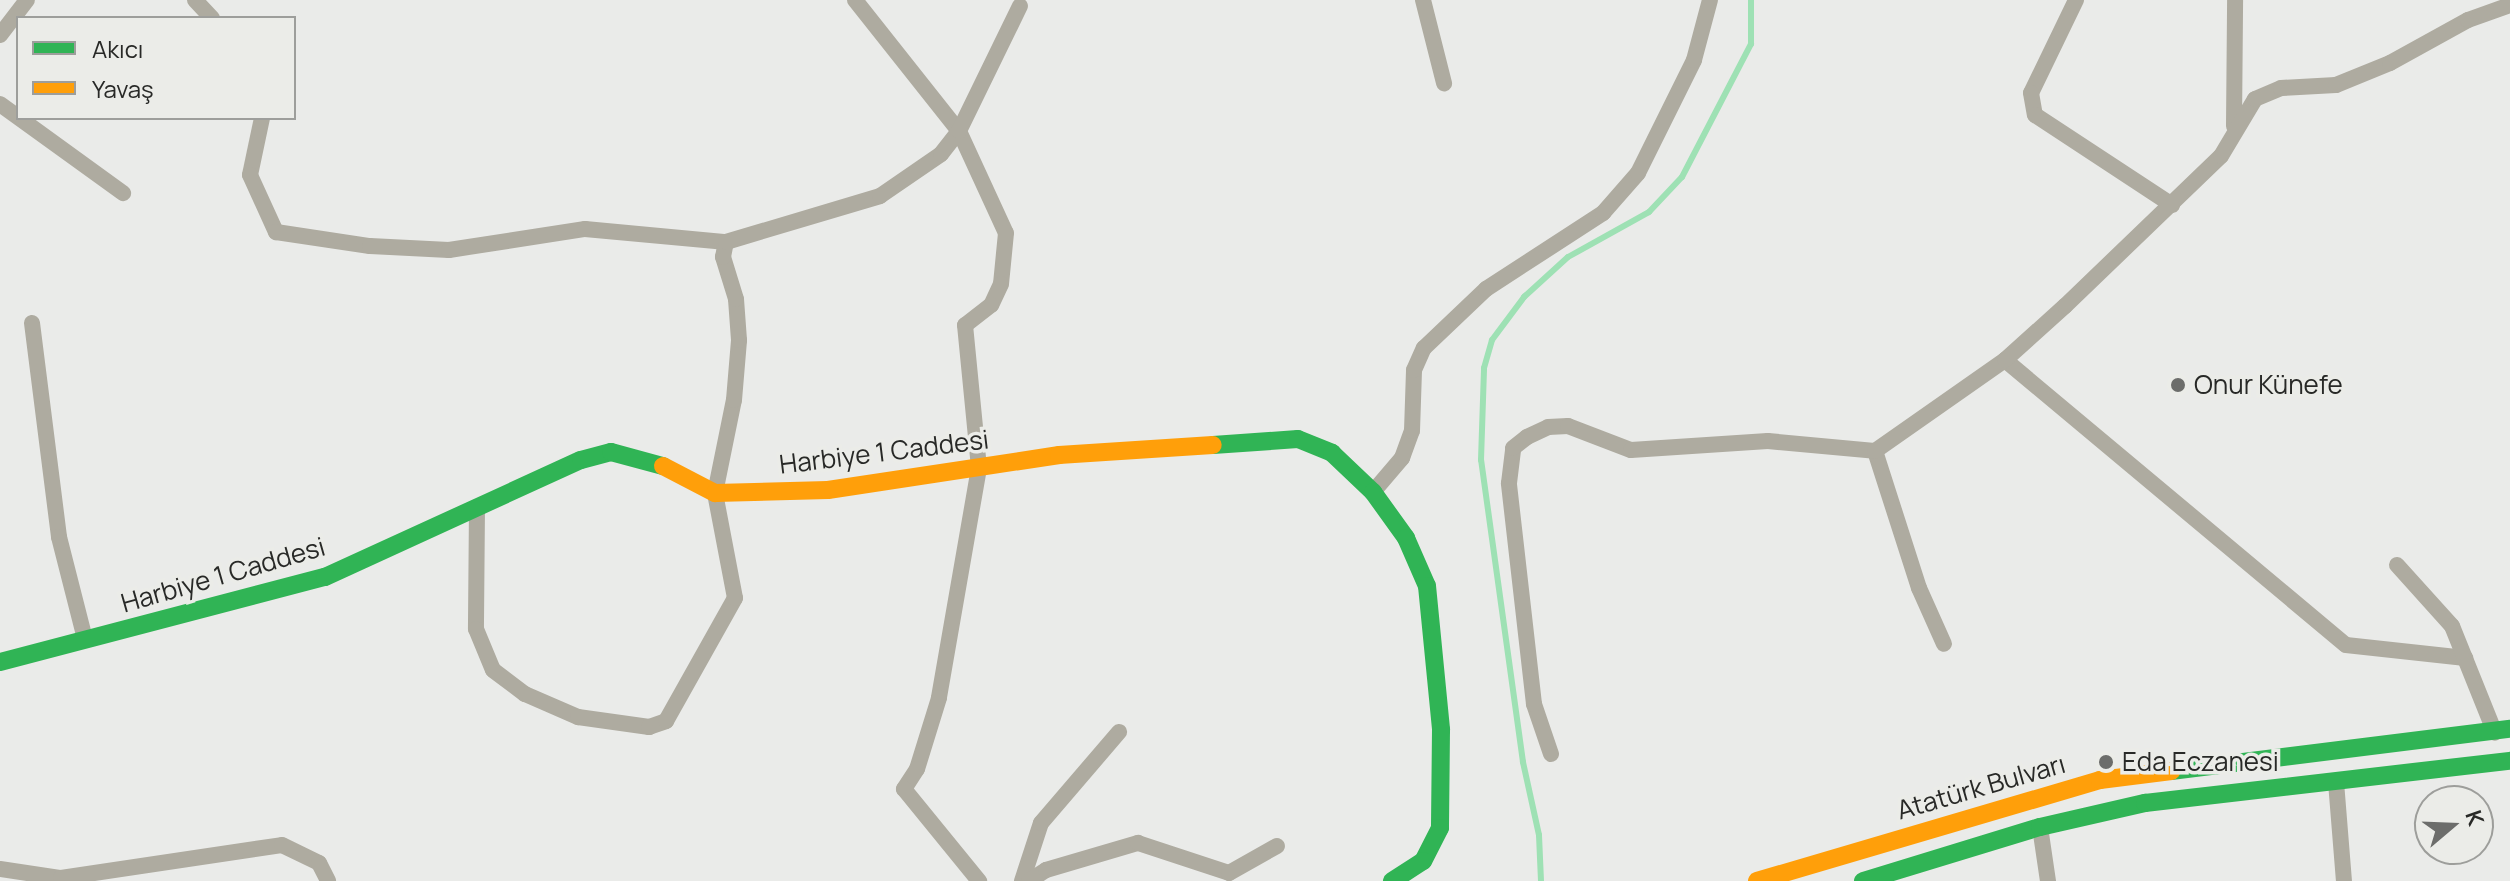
<!DOCTYPE html>
<html>
<head>
<meta charset="utf-8">
<style>
  body { margin:0 }
  #map { position:relative; width:2510px; height:881px; overflow:hidden; background:#eaebe9; font-family:Manrope,sans-serif }
  div>[style] { position:absolute }
  .stream>* { height:6px; margin:-3px; padding:0 3px; transform-origin:3px; border-radius:3px; background:#9ee1b4 }
  .street>* { height:16px; margin:-8px; padding:0 8px; transform-origin:8px; border-radius:8px; background:#aeaba0 }
  .fast>* { height:18px; margin:-9px; padding:0 9px; transform-origin:9px; border-radius:9px; background:#30b455 }
  .slow>* { height:18px; margin:-9px; padding:0 9px; transform-origin:9px; border-radius:9px; background:#ff9f0a }
  .dots>* { width:22px; height:22px; translate:-50% -50%; box-sizing:border-box; border:4px solid #ebece8; border-radius:50% }
  span { translate:-50% -50%; white-space:nowrap; text-align:center; line-height:1.15; -webkit-text-stroke:7px #ebece8; paint-order:stroke }
  .poi-label { font-size:26px; color:#282927 }
  .left { translate:0 -50%; text-align:left }
  .street-label { font-size:26px; color:#282927 }
  .legend { position:absolute; left:16px; top:16px; width:280px; height:104px; box-sizing:border-box; background:#ebece8; border:2px solid #9d9e9b; margin:0; padding:10px 14px; list-style:none; font-size:24px; color:#282927 }
  .legend li { display:flex; align-items:center; gap:16px; height:40px }
  .legend b { width:40px; border:2px solid #9d9e9b }
  .north { position:absolute; left:2414px; top:785px; width:80px; height:80px; box-sizing:border-box; background:#ebece8; border:2px solid #9d9e9b; border-radius:50%; rotate:71deg; font-size:22px; font-weight:700; line-height:32px; text-align:center; color:#282927 }
  .north::after { content:''; display:block; margin:auto; width:28px; height:36px; background:#6c6d6b; clip-path:polygon(50% 0,100% 100%,50% 72%,0 100%) }
</style>
</head>
<body>
<div id="map">
  <div class="stream">
    <i style="left:1541px;top:881px;width:46px;rotate:-92.5deg"></i>
    <i style="left:1539px;top:835px;width:75px;rotate:-102.4deg"></i>
    <i style="left:1523px;top:762px;width:305px;rotate:-97.9deg"></i>
    <i style="left:1481px;top:460px;width:92px;rotate:-88.1deg"></i>
    <i style="left:1484px;top:368px;width:29px;rotate:-74deg"></i>
    <i style="left:1492px;top:340px;width:54px;rotate:-53.3deg"></i>
    <i style="left:1524px;top:297px;width:59px;rotate:-42.3deg"></i>
    <i style="left:1568px;top:257px;width:93px;rotate:-29.1deg"></i>
    <i style="left:1649px;top:212px;width:48px;rotate:-46.7deg"></i>
    <i style="left:1682px;top:177px;width:150px;rotate:-62.6deg"></i>
    <i style="left:1751px;top:44px;width:44px;rotate:-90deg"></i>
  </div>
  <div class="street">
    <i style="left:195px;top:0;width:25px;rotate:47deg"></i>
    <i style="left:855px;top:0;width:167px;rotate:51.6deg"></i>
    <i style="left:959px;top:131px;width:112px;rotate:65.3deg"></i>
    <i style="left:1006px;top:233px;width:51px;rotate:95.6deg"></i>
    <i style="left:1001px;top:284px;width:23px;rotate:115deg"></i>
    <i style="left:991px;top:305px;width:33px;rotate:142deg"></i>
    <i style="left:965px;top:325px;width:144px;rotate:84.4deg"></i>
    <i style="left:979px;top:468px;width:233px;rotate:99.9deg"></i>
    <i style="left:939px;top:698px;width:74px;rotate:107.2deg"></i>
    <i style="left:917px;top:769px;width:24px;rotate:123deg"></i>
    <i style="left:904px;top:789px;width:119px;rotate:50.8deg"></i>
    <i style="left:1423px;top:0;width:86px;rotate:75.8deg"></i>
    <i style="left:2076px;top:0;width:103px;rotate:115.8deg"></i>
    <i style="left:2031px;top:93px;width:22px;rotate:80deg"></i>
    <i style="left:2035px;top:115px;width:164px;rotate:33.3deg"></i>
    <i style="left:0;top:35px;width:44px;rotate:-52.4deg"></i>
    <i style="left:0;top:104px;width:152px;rotate:35.9deg"></i>
    <i style="left:262px;top:118px;width:58px;rotate:101.9deg"></i>
    <i style="left:250px;top:175px;width:63px;rotate:65.5deg"></i>
    <i style="left:276px;top:232px;width:95px;rotate:8.5deg"></i>
    <i style="left:370px;top:246px;width:79px;rotate:2.9deg"></i>
    <i style="left:449px;top:250px;width:138px;rotate:-8.8deg"></i>
    <i style="left:585px;top:229px;width:142px;rotate:5.3deg"></i>
    <i style="left:2234px;top:126px;width:126px;rotate:-89.5deg"></i>
    <i style="left:32px;top:323px;width:216px;rotate:82.8deg"></i>
    <i style="left:59px;top:537px;width:105px;rotate:75.7deg"></i>
    <i style="left:2005px;top:360px;width:444px;rotate:39.9deg"></i>
    <i style="left:2346px;top:645px;width:120px;rotate:6.2deg"></i>
    <i style="left:1875px;top:451px;width:144px;rotate:72.2deg"></i>
    <i style="left:1919px;top:588px;width:61px;rotate:65.9deg"></i>
    <i style="left:1373px;top:492px;width:45px;rotate:-49.5deg"></i>
    <i style="left:1402px;top:458px;width:29px;rotate:-70deg"></i>
    <i style="left:1412px;top:431px;width:61px;rotate:-88.1deg"></i>
    <i style="left:1414px;top:370px;width:24px;rotate:-66deg"></i>
    <i style="left:1424px;top:348px;width:86px;rotate:-43.6deg"></i>
    <i style="left:1486px;top:289px;width:140px;rotate:-33deg"></i>
    <i style="left:1603px;top:213px;width:53px;rotate:-48.8deg"></i>
    <i style="left:1638px;top:173px;width:126px;rotate:-63.6deg"></i>
    <i style="left:1694px;top:60px;width:62px;rotate:-75.1deg"></i>
    <i style="left:477px;top:507px;width:122px;rotate:90.5deg"></i>
    <i style="left:476px;top:629px;width:44px;rotate:67.5deg"></i>
    <i style="left:493px;top:670px;width:40px;rotate:37deg"></i>
    <i style="left:525px;top:694px;width:58px;rotate:23.5deg"></i>
    <i style="left:578px;top:717px;width:72px;rotate:8deg"></i>
    <i style="left:649px;top:727px;width:18px;rotate:-19deg"></i>
    <i style="left:666px;top:721px;width:141px;rotate:-60.7deg"></i>
    <i style="left:735px;top:598px;width:107px;rotate:-100.8deg"></i>
    <i style="left:715px;top:493px;width:95px;rotate:-78.5deg"></i>
    <i style="left:734px;top:400px;width:60px;rotate:-85.2deg"></i>
    <i style="left:739px;top:340px;width:41px;rotate:-94.2deg"></i>
    <i style="left:736px;top:299px;width:44px;rotate:-107.2deg"></i>
    <i style="left:723px;top:257px;width:15px;rotate:-79deg"></i>
    <i style="left:726px;top:242px;width:161px;rotate:-16.6deg"></i>
    <i style="left:880px;top:196px;width:74px;rotate:-34.5deg"></i>
    <i style="left:941px;top:154px;width:29px;rotate:-52deg"></i>
    <i style="left:959px;top:131px;width:139px;rotate:-64deg"></i>
    <i style="left:2397px;top:565px;width:82px;rotate:48deg"></i>
    <i style="left:2452px;top:626px;width:115px;rotate:68.1deg"></i>
    <i style="left:1551px;top:754px;width:53px;rotate:-108.8deg"></i>
    <i style="left:1534px;top:704px;width:222px;rotate:-96.5deg"></i>
    <i style="left:1509px;top:483px;width:35px;rotate:-83deg"></i>
    <i style="left:1513px;top:448px;width:18px;rotate:-38deg"></i>
    <i style="left:1527px;top:437px;width:23px;rotate:-25deg"></i>
    <i style="left:1548px;top:427px;width:20px;rotate:-3deg"></i>
    <i style="left:1568px;top:426px;width:67px;rotate:20.9deg"></i>
    <i style="left:1631px;top:450px;width:137px;rotate:-3.8deg"></i>
    <i style="left:1768px;top:441px;width:107px;rotate:5.3deg"></i>
    <i style="left:1875px;top:451px;width:159px;rotate:-35deg"></i>
    <i style="left:2005px;top:360px;width:81px;rotate:-42deg"></i>
    <i style="left:2065px;top:306px;width:216px;rotate:-43.9deg"></i>
    <i style="left:2221px;top:156px;width:66px;rotate:-59.2deg"></i>
    <i style="left:2255px;top:99px;width:28px;rotate:-23deg"></i>
    <i style="left:2281px;top:88px;width:55px;rotate:-3.1deg"></i>
    <i style="left:2336px;top:85px;width:58px;rotate:-22.2deg"></i>
    <i style="left:2390px;top:63px;width:89px;rotate:-28.9deg"></i>
    <i style="left:2468px;top:20px;width:45px;rotate:-19.7deg"></i>
    <i style="left:2336px;top:782px;width:99px;rotate:85.4deg"></i>
    <i style="left:2040px;top:827px;width:55px;rotate:81.6deg"></i>
    <i style="left:0;top:869px;width:62px;rotate:8.4deg"></i>
    <i style="left:61px;top:878px;width:223px;rotate:-8.5deg"></i>
    <i style="left:282px;top:845px;width:41px;rotate:25.9deg"></i>
    <i style="left:319px;top:863px;width:20px;rotate:63deg"></i>
    <i style="left:1022px;top:881px;width:61px;rotate:-71.9deg"></i>
    <i style="left:1041px;top:823px;width:120px;rotate:-49.4deg"></i>
    <i style="left:1029px;top:881px;width:20px;rotate:-33deg"></i>
    <i style="left:1046px;top:870px;width:96px;rotate:-16.4deg"></i>
    <i style="left:1138px;top:843px;width:96px;rotate:18.2deg"></i>
    <i style="left:1229px;top:873px;width:55px;rotate:-29.4deg"></i>
  </div>
  <div class="fast">
    <i style="left:1213px;top:445px;width:85px;rotate:-4deg"></i>
    <i style="left:1298px;top:439px;width:37px;rotate:22deg"></i>
    <i style="left:1332px;top:453px;width:57px;rotate:43.6deg"></i>
    <i style="left:1373px;top:492px;width:57px;rotate:54.3deg"></i>
    <i style="left:1406px;top:538px;width:52px;rotate:66.4deg"></i>
    <i style="left:1427px;top:586px;width:145px;rotate:84.4deg"></i>
    <i style="left:1441px;top:730px;width:98px;rotate:90.6deg"></i>
    <i style="left:1440px;top:828px;width:37px;rotate:117deg"></i>
    <i style="left:1423px;top:861px;width:37px;rotate:147deg"></i>
    <i style="left:0;top:662px;width:336px;rotate:-14.7deg"></i>
    <i style="left:325px;top:577px;width:281px;rotate:-24.6deg"></i>
    <i style="left:581px;top:460px;width:31px;rotate:-15deg"></i>
    <i style="left:611px;top:452px;width:54px;rotate:15.1deg"></i>
    <i style="left:2171px;top:771px;width:342px;rotate:-7.1deg"></i>
    <i style="left:1863px;top:881px;width:185px;rotate:-17deg"></i>
    <i style="left:2040px;top:827px;width:108px;rotate:-12.9deg"></i>
    <i style="left:2145px;top:803px;width:367px;rotate:-6.6deg"></i>
  </div>
  <div class="slow">
    <i style="left:663px;top:466px;width:59px;rotate:27.4deg"></i>
    <i style="left:715px;top:493px;width:113px;rotate:-1.5deg"></i>
    <i style="left:828px;top:490px;width:234px;rotate:-8.6deg"></i>
    <i style="left:1059px;top:455px;width:154px;rotate:-3.7deg"></i>
    <i style="left:1757px;top:881px;width:358px;rotate:-16.4deg"></i>
    <i style="left:2100px;top:780px;width:72px;rotate:-7.2deg"></i>
  </div>
  <div class="dots">
    <i style="left:2178px;top:385px;background:#6c6d6b"></i>
    <i style="left:2106px;top:762px;background:#6c6d6b"></i>
  </div>
  <div class="poi-label">
    <span class="left" style="left:2194px;top:385px">Onur Künefe</span>
    <span class="left" style="left:2122px;top:762px">Eda Eczanesi</span>
  </div>
  <div class="street-label">
    <span style="left:884px;top:452px;rotate:-7deg">Harbiye 1 Caddesi</span>
    <span style="left:223px;top:575px;rotate:-16deg">Harbiye 1 Caddesi</span>
    <span style="left:1981px;top:787px;rotate:-16deg">Atatürk Bulvarı</span>
  </div>
  <ul class="legend">
  <li><b style="height:10px;background:#30b455"></b>Akıcı</li>
  <li><b style="height:10px;background:#ff9f0a"></b>Yavaş</li>
  </ul>
  <div class="north">K</div>
</div>
</body>
</html>
